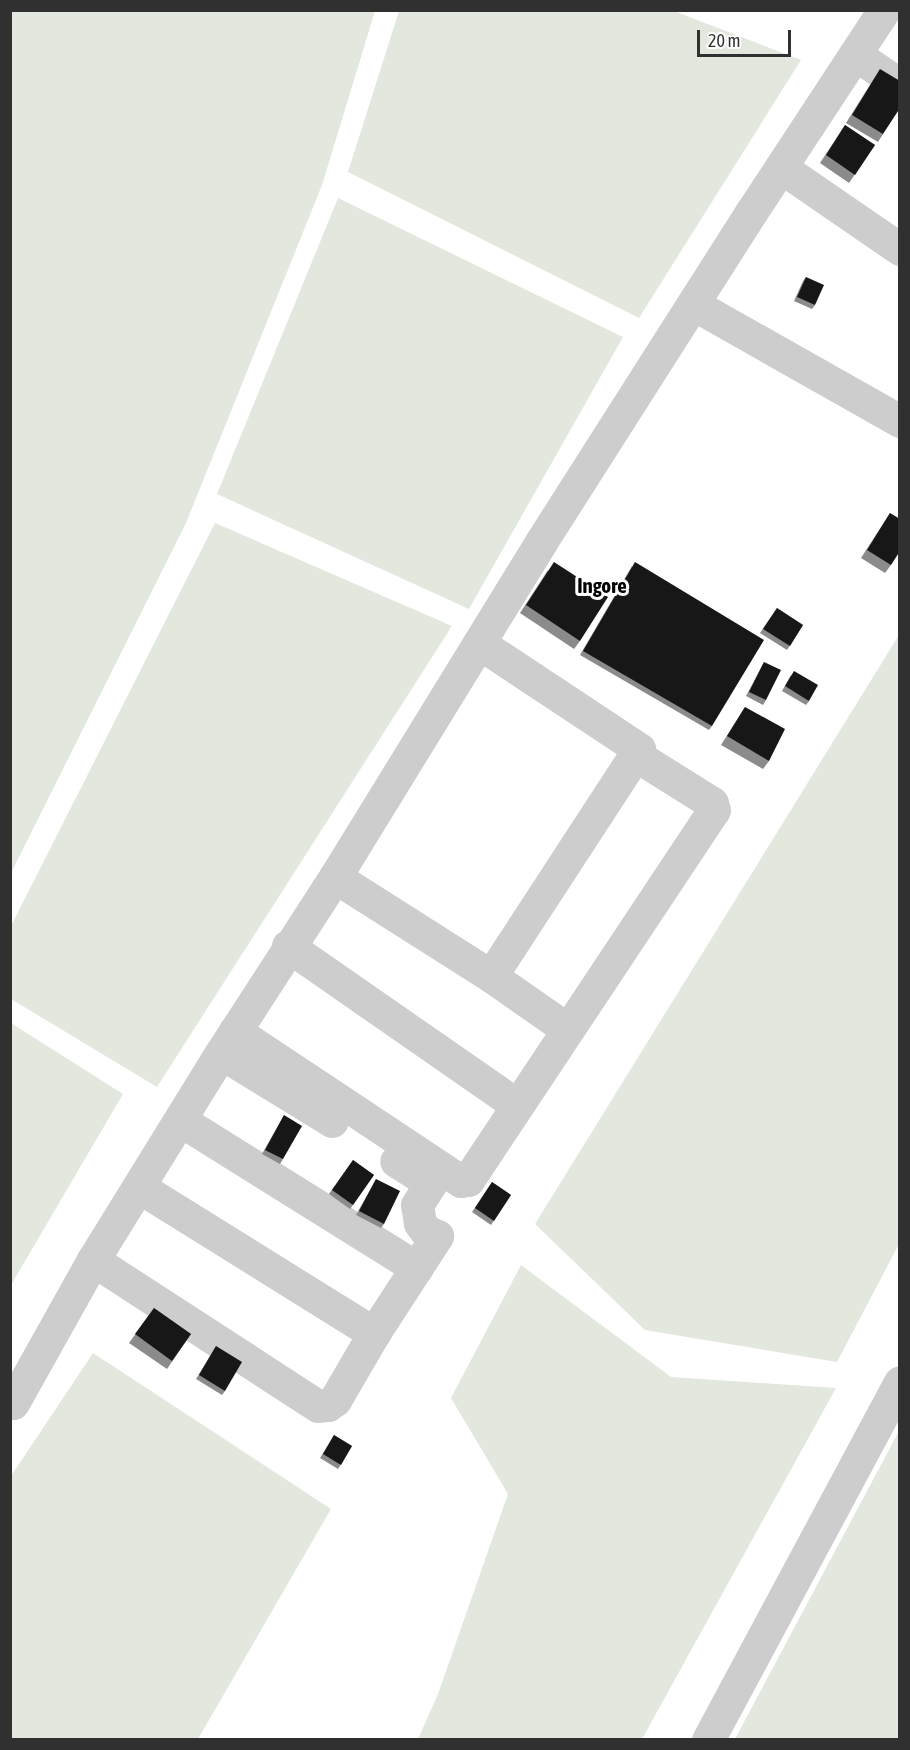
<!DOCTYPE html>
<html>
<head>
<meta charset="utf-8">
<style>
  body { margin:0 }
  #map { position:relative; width:910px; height:1750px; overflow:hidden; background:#fff; font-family:"Asap Condensed",sans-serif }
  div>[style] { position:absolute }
  .green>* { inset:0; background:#e2e8dd }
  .minor>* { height:33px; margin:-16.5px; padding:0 16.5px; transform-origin:16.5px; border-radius:16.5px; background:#cdcdcd }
  .wall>* { inset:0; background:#8b8b8b }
  .building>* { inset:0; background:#171717 }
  span { translate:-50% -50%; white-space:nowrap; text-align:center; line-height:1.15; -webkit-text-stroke:6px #fff; paint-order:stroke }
  .quarter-label { font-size:21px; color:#000; font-weight:700 }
  .frame { position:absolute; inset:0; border:12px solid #303030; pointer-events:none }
  .scale { position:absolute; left:697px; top:30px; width:94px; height:27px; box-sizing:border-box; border:3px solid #303030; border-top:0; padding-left:8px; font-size:18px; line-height:21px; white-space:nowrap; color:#303030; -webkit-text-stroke:4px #fff; paint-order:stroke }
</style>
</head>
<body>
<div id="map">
  <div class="green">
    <i style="clip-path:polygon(11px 10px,375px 11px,322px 185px,186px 523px,11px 873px)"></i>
    <i style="clip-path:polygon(399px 11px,674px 11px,801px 60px,639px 318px,348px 172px)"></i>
    <i style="clip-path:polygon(338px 198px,623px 337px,469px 609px,217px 494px)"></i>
    <i style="clip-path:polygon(215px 523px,452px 626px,157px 1087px,11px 999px,11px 926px)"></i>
    <i style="clip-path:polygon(899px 635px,899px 1244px,837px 1362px,645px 1330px,535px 1224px)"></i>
    <i style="clip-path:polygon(11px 1023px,123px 1094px,11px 1285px)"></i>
    <i style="clip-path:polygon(521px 1265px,671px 1377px,836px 1388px,642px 1739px,418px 1739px,438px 1694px,508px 1494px,451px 1398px)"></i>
    <i style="clip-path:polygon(93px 1353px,331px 1509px,198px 1739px,11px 1739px,11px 1476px)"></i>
    <i style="clip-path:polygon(899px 1431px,899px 1739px,735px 1739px)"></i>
  </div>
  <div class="minor">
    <i style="left:855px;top:54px;width:55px;rotate:34.6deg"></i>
    <i style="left:782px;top:168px;width:143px;rotate:34.5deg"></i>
    <i style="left:693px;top:304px;width:238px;rotate:29.5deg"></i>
    <i style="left:479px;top:643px;width:192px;rotate:33.5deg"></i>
    <i style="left:639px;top:749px;width:271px;rotate:123.1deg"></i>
    <i style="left:491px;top:976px;width:93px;rotate:34.9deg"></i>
    <i style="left:335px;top:877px;width:185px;rotate:32.4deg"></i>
    <i style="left:288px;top:946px;width:279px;rotate:34.8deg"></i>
    <i style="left:235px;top:1031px;width:271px;rotate:33.6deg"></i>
    <i style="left:461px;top:1181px;width:7px;rotate:-8deg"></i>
    <i style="left:468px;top:1180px;width:444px;rotate:-56.4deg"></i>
    <i style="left:714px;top:810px;width:7px;rotate:-106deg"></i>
    <i style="left:712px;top:803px;width:89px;rotate:-147.9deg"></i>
    <i style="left:221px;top:1053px;width:130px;rotate:31.5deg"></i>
    <i style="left:180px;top:1120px;width:279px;rotate:32deg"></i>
    <i style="left:139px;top:1187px;width:277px;rotate:31.9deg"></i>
    <i style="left:93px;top:1260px;width:268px;rotate:33deg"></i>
    <i style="left:318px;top:1406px;width:10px;rotate:-6deg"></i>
    <i style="left:328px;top:1405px;width:9px;rotate:-36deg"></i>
    <i style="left:335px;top:1400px;width:78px;rotate:-59.8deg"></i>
    <i style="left:374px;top:1333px;width:116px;rotate:-57deg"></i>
    <i style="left:437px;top:1236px;width:12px;rotate:-156deg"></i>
    <i style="left:426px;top:1231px;width:10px;rotate:-127deg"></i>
    <i style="left:420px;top:1223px;width:18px;rotate:-99deg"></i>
    <i style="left:417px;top:1205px;width:26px;rotate:-58deg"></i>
    <i style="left:431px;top:1183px;width:41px;rotate:-147.8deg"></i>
    <i style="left:13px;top:1403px;width:164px;rotate:-60.8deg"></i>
    <i style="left:93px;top:1260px;width:243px;rotate:-58.3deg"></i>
    <i style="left:221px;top:1053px;width:210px;rotate:-57.1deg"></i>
    <i style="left:335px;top:877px;width:393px;rotate:-58.4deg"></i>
    <i style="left:541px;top:542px;width:393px;rotate:-57.5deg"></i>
    <i style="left:752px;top:211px;width:240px;rotate:-56.7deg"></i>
    <i style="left:708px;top:1740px;width:406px;rotate:-61.8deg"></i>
  </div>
  <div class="wall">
    <i style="clip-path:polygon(880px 69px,883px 134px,878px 142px,846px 123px)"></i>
    <i style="clip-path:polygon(845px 125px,875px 145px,849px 183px,820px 163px)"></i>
    <i style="clip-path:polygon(806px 277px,815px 305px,812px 309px,794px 301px,803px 281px)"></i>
    <i style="clip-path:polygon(890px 513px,891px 565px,885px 573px,861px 558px)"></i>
    <i style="clip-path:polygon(632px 566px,712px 726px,709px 730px,580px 655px)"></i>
    <i style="clip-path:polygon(548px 570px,580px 641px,574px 649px,520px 613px)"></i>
    <i style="clip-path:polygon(777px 608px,803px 625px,787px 650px,760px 633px)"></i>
    <i style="clip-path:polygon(764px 662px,766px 700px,763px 705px,746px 696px)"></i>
    <i style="clip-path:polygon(791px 675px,809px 701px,806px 705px,782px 691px)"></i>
    <i style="clip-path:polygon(745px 707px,769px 761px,763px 769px,721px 745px)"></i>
    <i style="clip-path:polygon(284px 1115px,283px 1159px,280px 1164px,262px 1154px)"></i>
    <i style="clip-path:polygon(353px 1160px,374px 1175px,350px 1209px,329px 1194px)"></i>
    <i style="clip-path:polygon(376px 1179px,384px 1224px,381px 1228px,356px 1215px)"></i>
    <i style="clip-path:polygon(492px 1182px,511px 1195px,491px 1225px,472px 1212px)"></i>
    <i style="clip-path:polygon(154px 1308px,191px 1334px,167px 1369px,129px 1343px)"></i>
    <i style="clip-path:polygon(216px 1346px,225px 1391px,222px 1395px,196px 1379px)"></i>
    <i style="clip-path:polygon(334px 1435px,352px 1446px,338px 1469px,320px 1458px)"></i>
  </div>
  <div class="building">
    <i style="clip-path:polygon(880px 69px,900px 81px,900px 108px,883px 134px,852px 115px)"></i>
    <i style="clip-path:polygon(845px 125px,875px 145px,855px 175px,826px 155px)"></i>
    <i style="clip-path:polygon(806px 277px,824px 285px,815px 305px,797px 297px)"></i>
    <i style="clip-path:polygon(890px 513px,900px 519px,900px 551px,891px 565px,867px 550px)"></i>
    <i style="clip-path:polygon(554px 562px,608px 597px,580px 641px,526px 605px)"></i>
    <i style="clip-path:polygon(635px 562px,764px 640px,712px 726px,583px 651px)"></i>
    <i style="clip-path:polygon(777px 608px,803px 625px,790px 646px,763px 629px)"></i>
    <i style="clip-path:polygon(764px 662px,781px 670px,766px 700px,749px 692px)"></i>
    <i style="clip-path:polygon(794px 671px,818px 685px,809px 701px,785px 686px)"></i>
    <i style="clip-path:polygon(745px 707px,785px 729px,769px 761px,727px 736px)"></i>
    <i style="clip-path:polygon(284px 1115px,302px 1126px,283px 1159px,265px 1150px)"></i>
    <i style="clip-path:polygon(353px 1160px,374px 1175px,353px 1205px,332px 1190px)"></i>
    <i style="clip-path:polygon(376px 1179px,400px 1191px,384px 1224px,359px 1211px)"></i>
    <i style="clip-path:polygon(492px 1182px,511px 1195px,494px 1221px,475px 1208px)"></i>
    <i style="clip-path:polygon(154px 1308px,191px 1334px,172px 1361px,135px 1334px)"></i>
    <i style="clip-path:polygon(216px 1346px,242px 1362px,225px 1391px,199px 1375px)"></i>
    <i style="clip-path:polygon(334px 1435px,352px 1446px,341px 1465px,323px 1454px)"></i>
  </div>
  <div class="quarter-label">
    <span style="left:602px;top:585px">Ingore</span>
  </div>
  <div class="frame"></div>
  <div class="scale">20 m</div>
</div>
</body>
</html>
